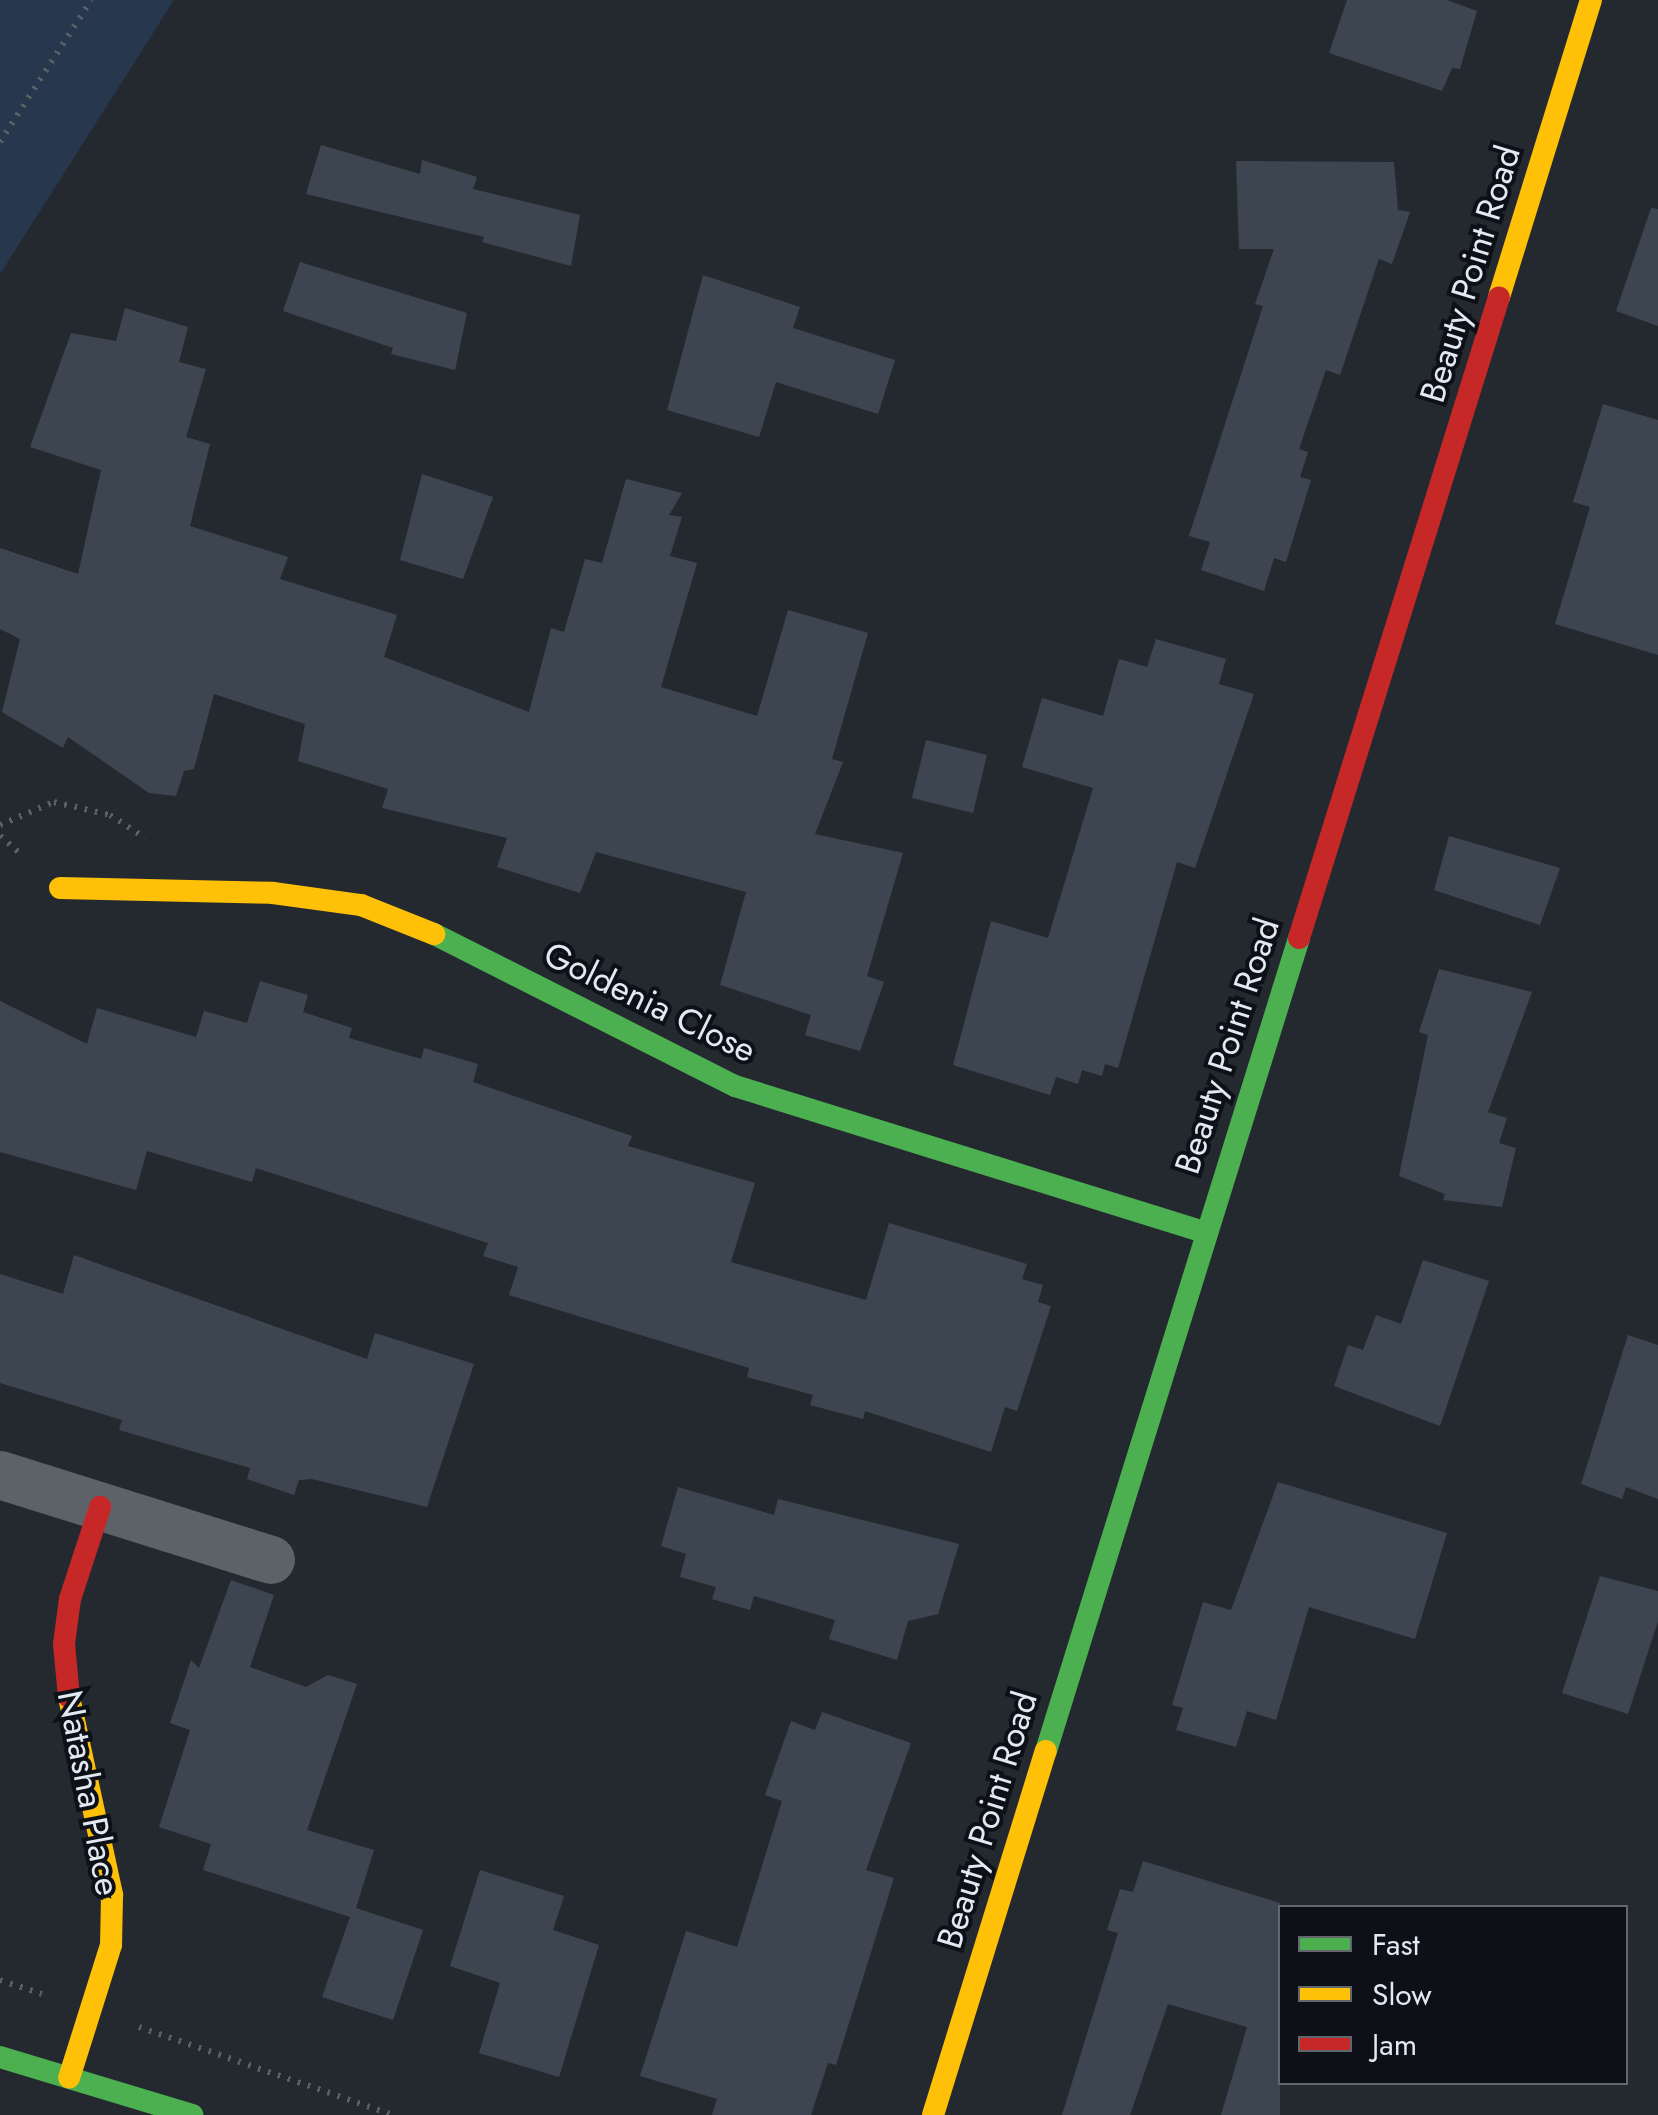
<!DOCTYPE html>
<html>
<head>
<meta charset="utf-8">
<style>
  body { margin:0 }
  #map { position:relative; width:1658px; height:2115px; overflow:hidden; background:#242930; font-family:Jost,sans-serif }
  div>[style] { position:absolute }
  .green>* { inset:0; background:#27384e }
  .building>* { inset:0; background:#3d4650 }
  .path>* { height:6px; margin-top:-3px; transform-origin:0; background:repeating-linear-gradient(90deg,#5b6066 0 2.5px,transparent 0 10.5px) }
  .street>* { height:48px; margin:-24px; padding:0 24px; transform-origin:24px; border-radius:24px; background:#5d6269 }
  .fast>* { height:22px; margin:-11px; padding:0 11px; transform-origin:11px; border-radius:11px; background:#4caf50 }
  .slow>* { height:22px; margin:-11px; padding:0 11px; transform-origin:11px; border-radius:11px; background:#ffc107 }
  .jam>* { height:22px; margin:-11px; padding:0 11px; transform-origin:11px; border-radius:11px; background:#c62828 }
  span { translate:-50% -50%; white-space:nowrap; text-align:center; line-height:1.15; -webkit-text-stroke:8px #0d1117; paint-order:stroke }
  .street-label { font-size:35px; color:#e2e9f2 }
  .legend { position:absolute; left:1278px; top:1905px; width:350px; height:180px; box-sizing:border-box; background:#0d1117; border:2px solid #62676f; margin:0; padding:12px 18px; list-style:none; font-size:30px; color:#e2e9f2 }
  .legend li { display:flex; align-items:center; gap:20px; height:50px }
  .legend b { width:50px; border:2px solid #62676f }
</style>
</head>
<body>
<div id="map">
  <div class="green">
    <i style="clip-path:polygon(0 0,174px 0,0 274px)"></i>
  </div>
  <div class="building">
    <i style="clip-path:polygon(1347px 0,1447px 0,1477px 11px,1460px 69px,1452px 68px,1442px 91px,1329px 53px)"></i>
    <i style="clip-path:polygon(321px 145px,420px 174px,422px 160px,477px 177px,473px 189px,580px 215px,571px 266px,482px 242px,484px 237px,306px 194px)"></i>
    <i style="clip-path:polygon(1236px 161px,1394px 162px,1398px 210px,1410px 212px,1392px 264px,1379px 259px,1340px 375px,1326px 370px,1299px 449px,1308px 452px,1300px 477px,1311px 480px,1286px 562px,1274px 558px,1264px 591px,1201px 570px,1210px 542px,1189px 536px,1263px 306px,1255px 304px,1274px 249px,1239px 249px)"></i>
    <i style="clip-path:polygon(1651px 208px,1658px 209px,1658px 326px,1616px 311px)"></i>
    <i style="clip-path:polygon(300px 262px,467px 313px,455px 370px,391px 354px,393px 348px,283px 311px)"></i>
    <i style="clip-path:polygon(703px 275px,800px 307px,793px 328px,895px 360px,878px 414px,776px 382px,759px 437px,667px 410px)"></i>
    <i style="clip-path:polygon(125px 308px,188px 327px,179px 362px,206px 369px,186px 437px,210px 444px,190px 526px,288px 557px,280px 579px,397px 615px,384px 657px,529px 712px,551px 628px,564px 632px,585px 559px,602px 563px,626px 479px,682px 493px,669px 515px,682px 517px,670px 556px,697px 563px,661px 687px,757px 716px,788px 610px,868px 633px,832px 759px,843px 762px,815px 834px,903px 853px,867px 976px,884px 982px,860px 1051px,805px 1035px,811px 1015px,720px 985px,746px 892px,596px 852px,580px 893px,497px 867px,507px 838px,382px 808px,388px 789px,298px 761px,305px 724px,214px 694px,194px 769px,184px 771px,176px 796px,149px 793px,68px 737px,63px 748px,2px 712px,20px 639px,0 629px,0 548px,78px 574px,101px 470px,30px 447px,71px 333px,116px 341px)"></i>
    <i style="clip-path:polygon(1603px 404px,1658px 420px,1658px 655px,1555px 624px,1590px 507px,1573px 502px)"></i>
    <i style="clip-path:polygon(422px 474px,493px 497px,463px 579px,400px 560px)"></i>
    <i style="clip-path:polygon(1156px 639px,1226px 659px,1219px 684px,1254px 694px,1195px 868px,1177px 862px,1118px 1068px,1105px 1064px,1102px 1076px,1082px 1070px,1078px 1084px,1056px 1077px,1050px 1095px,953px 1065px,991px 921px,1048px 938px,1093px 788px,1022px 767px,1042px 698px,1103px 716px,1119px 659px,1147px 667px)"></i>
    <i style="clip-path:polygon(926px 740px,987px 755px,973px 813px,912px 798px)"></i>
    <i style="clip-path:polygon(1449px 836px,1560px 868px,1540px 925px,1434px 890px)"></i>
    <i style="clip-path:polygon(1439px 969px,1532px 992px,1488px 1112px,1507px 1118px,1499px 1143px,1516px 1148px,1502px 1207px,1443px 1200px,1445px 1194px,1399px 1176px,1428px 1035px,1419px 1032px)"></i>
    <i style="clip-path:polygon(260px 981px,308px 995px,303px 1012px,352px 1028px,349px 1038px,421px 1059px,424px 1048px,478px 1064px,473px 1082px,632px 1136px,628px 1146px,755px 1183px,731px 1262px,866px 1300px,889px 1223px,1027px 1264px,1022px 1279px,1043px 1285px,1038px 1302px,1051px 1306px,1017px 1411px,1005px 1407px,991px 1452px,865px 1411px,863px 1419px,810px 1405px,813px 1395px,747px 1377px,749px 1368px,509px 1295px,518px 1267px,483px 1256px,488px 1243px,256px 1168px,252px 1182px,147px 1151px,136px 1190px,0 1152px,0 1001px,87px 1044px,97px 1008px,196px 1037px,204px 1011px,247px 1023px)"></i>
    <i style="clip-path:polygon(74px 1255px,367px 1359px,375px 1333px,474px 1364px,427px 1507px,312px 1479px,299px 1480px,294px 1495px,247px 1479px,250px 1468px,119px 1430px,122px 1420px,0 1383px,0 1274px,63px 1294px)"></i>
    <i style="clip-path:polygon(1423px 1260px,1489px 1281px,1440px 1426px,1334px 1386px,1348px 1345px,1363px 1350px,1376px 1315px,1401px 1324px)"></i>
    <i style="clip-path:polygon(1628px 1335px,1658px 1345px,1658px 1499px,1626px 1487px,1622px 1499px,1581px 1484px)"></i>
    <i style="clip-path:polygon(1278px 1482px,1447px 1533px,1415px 1639px,1309px 1607px,1276px 1720px,1247px 1711px,1236px 1747px,1176px 1730px,1183px 1708px,1172px 1705px,1203px 1602px,1231px 1610px)"></i>
    <i style="clip-path:polygon(678px 1487px,774px 1515px,778px 1499px,959px 1544px,938px 1614px,908px 1621px,897px 1660px,829px 1639px,835px 1620px,754px 1596px,750px 1610px,712px 1599px,716px 1587px,680px 1577px,686px 1554px,661px 1546px)"></i>
    <i style="clip-path:polygon(1600px 1576px,1658px 1591px,1658px 1621px,1628px 1714px,1562px 1693px)"></i>
    <i style="clip-path:polygon(231px 1580px,274px 1595px,250px 1667px,306px 1687px,328px 1675px,357px 1684px,307px 1830px,374px 1850px,356px 1908px,423px 1930px,393px 2020px,322px 1997px,350px 1917px,203px 1870px,211px 1844px,159px 1827px,190px 1730px,170px 1723px,191px 1660px,199px 1668px)"></i>
    <i style="clip-path:polygon(822px 1712px,911px 1743px,866px 1870px,894px 1878px,836px 2065px,828px 2063px,811px 2115px,712px 2115px,717px 2099px,640px 2076px,686px 1931px,737px 1947px,782px 1801px,765px 1795px,791px 1721px,815px 1730px)"></i>
    <i style="clip-path:polygon(1143px 1861px,1280px 1903px,1280px 2115px,1221px 2115px,1247px 2027px,1168px 2004px,1130px 2115px,1062px 2115px,1118px 1933px,1107px 1930px,1120px 1889px,1133px 1892px)"></i>
    <i style="clip-path:polygon(480px 1870px,564px 1896px,553px 1930px,599px 1945px,559px 2077px,479px 2053px,500px 1983px,450px 1966px)"></i>
  </div>
  <div class="path">
    <i style="left:0;top:142px;width:169px;rotate:-57.3deg"></i>
    <i style="left:0;top:825px;width:59px;rotate:-23.1deg"></i>
    <i style="left:54px;top:802px;width:57px;rotate:13.1deg"></i>
    <i style="left:110px;top:815px;width:42px;rotate:33.3deg"></i>
    <i style="left:0;top:836px;width:29px;rotate:41deg"></i>
    <i style="left:0;top:1980px;width:44px;rotate:18.4deg"></i>
    <i style="left:139px;top:2027px;width:269px;rotate:19.1deg"></i>
  </div>
  <div class="street">
    <i style="left:0;top:1475px;width:284px;rotate:17.4deg"></i>
  </div>
  <div class="fast">
    <i style="left:434px;top:934px;width:337px;rotate:26.8deg"></i>
    <i style="left:735px;top:1086px;width:492px;rotate:17.3deg"></i>
    <i style="left:1046px;top:1751px;width:851px;rotate:-72.71deg"></i>
    <i style="left:0;top:2057px;width:201px;rotate:16.8deg"></i>
  </div>
  <div class="slow">
    <i style="left:1499px;top:297px;width:311px;rotate:-72.8deg"></i>
    <i style="left:60px;top:888px;width:213px;rotate:1.3deg"></i>
    <i style="left:273px;top:893px;width:89px;rotate:7.8deg"></i>
    <i style="left:361px;top:905px;width:79px;rotate:21.7deg"></i>
    <i style="left:69px;top:1697px;width:203px;rotate:77.7deg"></i>
    <i style="left:112px;top:1895px;width:50px;rotate:91.1deg"></i>
    <i style="left:111px;top:1945px;width:139px;rotate:107.5deg"></i>
    <i style="left:933px;top:2115px;width:381px;rotate:-72.8deg"></i>
  </div>
  <div class="jam">
    <i style="left:1299px;top:938px;width:671px;rotate:-72.67deg"></i>
    <i style="left:69px;top:1697px;width:53px;rotate:-95.4deg"></i>
    <i style="left:64px;top:1644px;width:45px;rotate:-82.4deg"></i>
    <i style="left:70px;top:1599px;width:97px;rotate:-71.9deg"></i>
  </div>
  <div class="street-label">
    <span style="left:1470px;top:274px;rotate:-73deg">Beauty Point Road</span>
    <span style="left:650px;top:1002px;rotate:26deg">Goldenia Close</span>
    <span style="left:1227px;top:1046px;rotate:-72deg">Beauty Point Road</span>
    <span style="left:89px;top:1793px;rotate:79deg">Natasha Place</span>
    <span style="left:987px;top:1820px;rotate:-73deg">Beauty Point Road</span>
  </div>
  <ul class="legend">
  <li><b style="height:12px;background:#4caf50"></b>Fast</li>
  <li><b style="height:12px;background:#ffc107"></b>Slow</li>
  <li><b style="height:12px;background:#c62828"></b>Jam</li>
  </ul>
</div>
</body>
</html>
